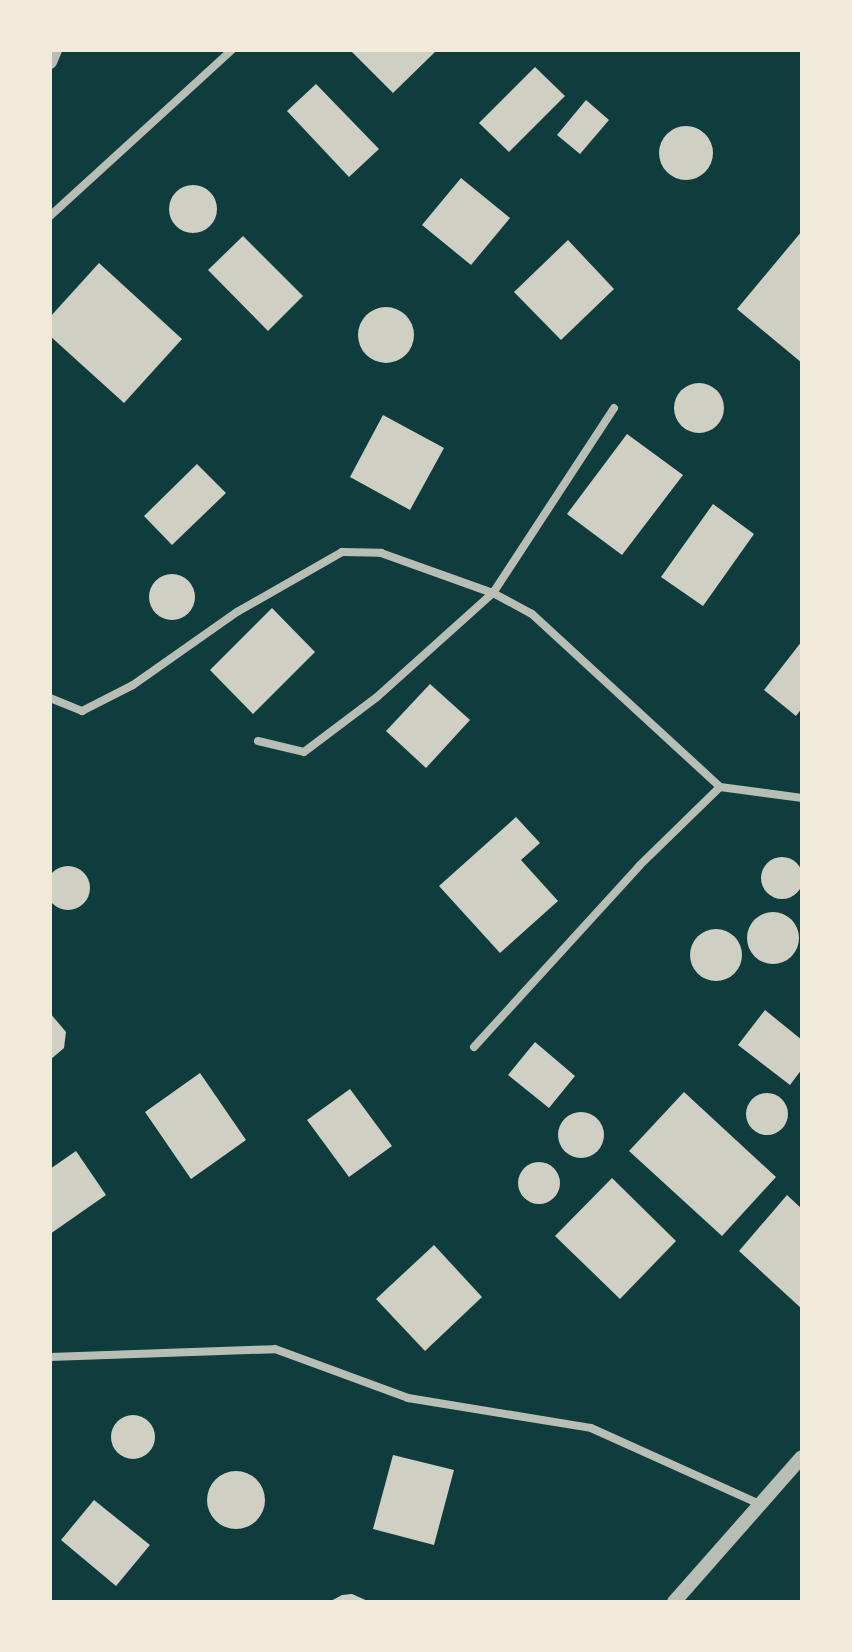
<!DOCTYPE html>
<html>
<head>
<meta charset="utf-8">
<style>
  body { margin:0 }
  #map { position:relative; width:852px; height:1652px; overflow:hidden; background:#0f3d3e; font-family:"Fira Sans Condensed",sans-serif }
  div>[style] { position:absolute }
  .building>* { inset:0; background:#cfcfc3 }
  .round { border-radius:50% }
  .minor>* { height:8px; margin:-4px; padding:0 4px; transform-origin:4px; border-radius:4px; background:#b8beb3 }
  .tertiary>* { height:14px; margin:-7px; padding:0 7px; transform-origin:7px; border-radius:7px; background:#b8beb3 }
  span { translate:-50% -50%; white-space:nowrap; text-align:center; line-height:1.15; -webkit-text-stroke:6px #f1e9da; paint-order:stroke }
  .frame { position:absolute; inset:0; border:52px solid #f1e9da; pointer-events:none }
</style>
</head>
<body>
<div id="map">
  <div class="building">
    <i style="clip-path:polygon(350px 50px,437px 50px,393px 93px)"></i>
    <i style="clip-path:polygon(535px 67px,565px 96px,509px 152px,479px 123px)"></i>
    <i style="clip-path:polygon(316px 84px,379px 149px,349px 177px,287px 111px)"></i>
    <i style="clip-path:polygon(586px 100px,609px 120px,580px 154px,557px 135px)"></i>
    <i class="round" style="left:659px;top:126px;width:54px;height:54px"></i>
    <i style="clip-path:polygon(461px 178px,510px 218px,471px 265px,422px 225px)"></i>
    <i class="round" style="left:169px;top:185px;width:48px;height:48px"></i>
    <i style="clip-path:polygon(802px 231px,802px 363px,737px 309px)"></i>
    <i style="clip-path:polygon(243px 236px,303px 296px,268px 331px,208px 270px)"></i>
    <i style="clip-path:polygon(568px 240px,614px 289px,561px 340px,514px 292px)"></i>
    <i style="clip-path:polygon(99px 263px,182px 339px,124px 403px,50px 336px,50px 317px)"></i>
    <i class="round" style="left:358px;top:307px;width:56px;height:56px"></i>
    <i class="round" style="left:674px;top:383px;width:50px;height:50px"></i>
    <i style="clip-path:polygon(383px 415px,444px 448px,410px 510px,350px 477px)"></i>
    <i style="clip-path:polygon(627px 434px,683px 475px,622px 555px,567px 514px)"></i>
    <i style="clip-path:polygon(197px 464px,226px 493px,172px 545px,144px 516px)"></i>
    <i style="clip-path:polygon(713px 504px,754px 534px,703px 606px,661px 577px)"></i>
    <i class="round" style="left:149px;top:574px;width:46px;height:46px"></i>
    <i style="clip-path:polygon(272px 608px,315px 652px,253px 714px,210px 670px)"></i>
    <i style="clip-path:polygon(802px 641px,802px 708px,796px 716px,764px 690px)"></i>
    <i style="clip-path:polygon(430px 684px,470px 720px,426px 768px,386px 731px)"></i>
    <i style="clip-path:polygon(516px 817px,540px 843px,521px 860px,558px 901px,500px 953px,439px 886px)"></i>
    <i class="round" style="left:761px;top:857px;width:42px;height:42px"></i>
    <i class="round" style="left:46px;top:866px;width:44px;height:44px"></i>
    <i class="round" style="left:747px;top:912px;width:52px;height:52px"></i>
    <i class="round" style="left:690px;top:929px;width:52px;height:52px"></i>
    <i style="clip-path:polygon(765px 1010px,802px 1040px,802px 1069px,790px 1085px,738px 1045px)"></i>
    <i style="clip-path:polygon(50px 1013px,66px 1032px,64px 1048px,50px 1060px)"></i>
    <i style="clip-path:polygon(535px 1042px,575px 1076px,549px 1108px,508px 1075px)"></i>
    <i style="clip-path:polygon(200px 1073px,246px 1140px,191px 1179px,145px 1112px)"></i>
    <i style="clip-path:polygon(350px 1089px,392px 1146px,349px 1177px,307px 1120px)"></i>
    <i style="clip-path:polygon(684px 1092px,776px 1177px,722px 1236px,629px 1151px)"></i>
    <i class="round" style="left:746px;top:1093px;width:42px;height:42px"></i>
    <i class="round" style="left:558px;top:1112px;width:46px;height:46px"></i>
    <i style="clip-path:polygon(76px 1151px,106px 1195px,50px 1234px,50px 1169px)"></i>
    <i class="round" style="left:518px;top:1162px;width:42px;height:42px"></i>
    <i style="clip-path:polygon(612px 1178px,676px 1241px,620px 1299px,555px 1236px)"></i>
    <i style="clip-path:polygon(787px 1195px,802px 1209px,802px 1309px,739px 1251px)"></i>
    <i style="clip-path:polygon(434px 1245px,482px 1297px,425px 1351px,376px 1299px)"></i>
    <i class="round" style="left:111px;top:1415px;width:44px;height:44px"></i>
    <i style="clip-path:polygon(393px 1455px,454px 1470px,434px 1545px,373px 1529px)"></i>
    <i class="round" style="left:207px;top:1471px;width:58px;height:58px"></i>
    <i style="clip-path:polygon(94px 1500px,150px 1545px,116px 1586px,61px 1540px)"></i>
    <i style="clip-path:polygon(342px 1595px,352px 1594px,370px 1602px,329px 1602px)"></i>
  </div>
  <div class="minor">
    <i style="left:50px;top:216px;width:246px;rotate:-42.4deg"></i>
    <i style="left:50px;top:698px;width:35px;rotate:22deg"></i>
    <i style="left:82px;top:711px;width:57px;rotate:-27deg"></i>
    <i style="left:133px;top:685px;width:127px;rotate:-35.1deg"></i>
    <i style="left:237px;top:612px;width:121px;rotate:-29.7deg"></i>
    <i style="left:342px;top:552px;width:39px;rotate:1deg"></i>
    <i style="left:381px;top:553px;width:119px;rotate:19.7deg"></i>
    <i style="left:493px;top:593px;width:221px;rotate:-56.8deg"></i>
    <i style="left:258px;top:741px;width:47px;rotate:13.4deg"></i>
    <i style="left:304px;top:752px;width:91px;rotate:-37deg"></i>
    <i style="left:377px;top:697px;width:156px;rotate:-41.9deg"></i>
    <i style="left:493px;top:593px;width:44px;rotate:28.3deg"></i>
    <i style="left:532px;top:614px;width:255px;rotate:42.6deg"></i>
    <i style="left:474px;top:1047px;width:245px;rotate:-47.6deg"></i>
    <i style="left:639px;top:866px;width:113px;rotate:-44.3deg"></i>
    <i style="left:720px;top:787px;width:83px;rotate:7.6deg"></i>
    <i style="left:50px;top:1357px;width:225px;rotate:-2deg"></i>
    <i style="left:275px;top:1349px;width:142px;rotate:20.2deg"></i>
    <i style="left:408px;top:1398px;width:185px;rotate:9.3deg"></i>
    <i style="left:591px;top:1428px;width:184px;rotate:24.3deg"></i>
  </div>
  <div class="tertiary">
    <i style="left:50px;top:62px;width:13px;rotate:-67deg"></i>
    <i style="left:674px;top:1602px;width:193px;rotate:-48.6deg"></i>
  </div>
  <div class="frame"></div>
</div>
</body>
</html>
